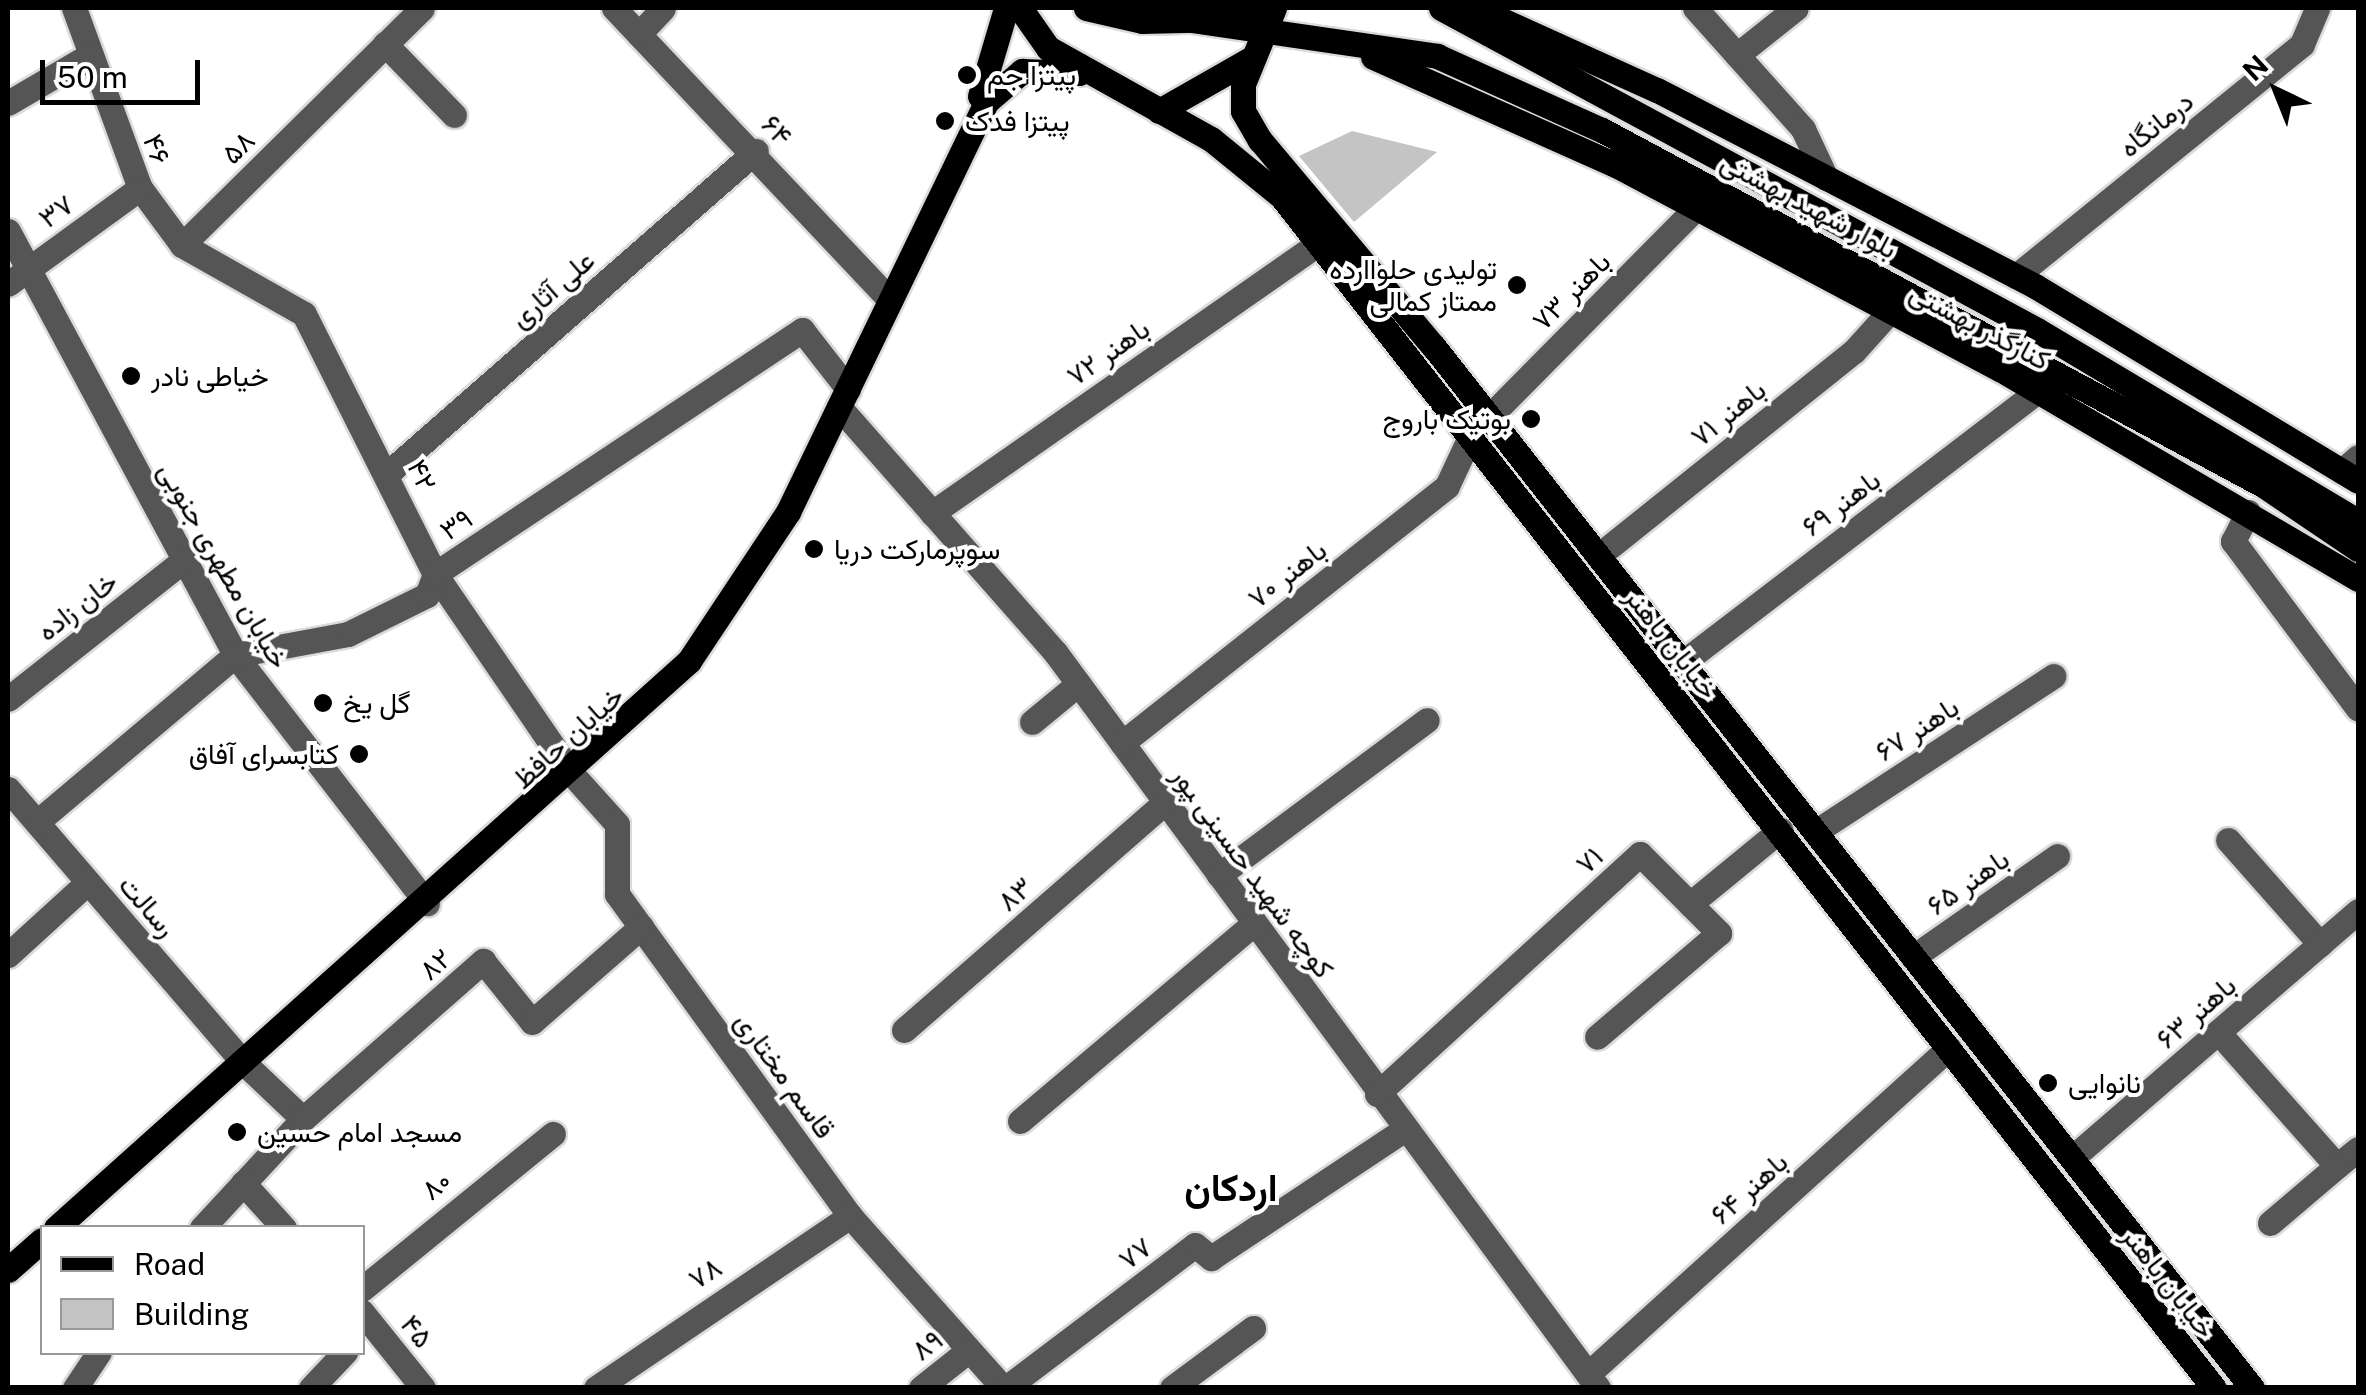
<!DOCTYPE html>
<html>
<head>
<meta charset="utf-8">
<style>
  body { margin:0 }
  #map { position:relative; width:2366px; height:1395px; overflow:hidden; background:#fff; font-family:"Public Sans",Vazirmatn,sans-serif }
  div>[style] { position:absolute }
  .building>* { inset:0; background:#c4c4c4 }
  .roads { filter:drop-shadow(2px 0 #dbdbdb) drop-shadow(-2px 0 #dbdbdb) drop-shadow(0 2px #dbdbdb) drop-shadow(0 -2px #dbdbdb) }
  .minor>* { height:25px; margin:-12.5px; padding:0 12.5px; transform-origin:12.5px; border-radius:12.5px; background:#555 }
  .major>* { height:25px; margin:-12.5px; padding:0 12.5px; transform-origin:12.5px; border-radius:12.5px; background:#000 }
  .dots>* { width:28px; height:28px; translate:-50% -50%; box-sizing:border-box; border:5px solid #fff; border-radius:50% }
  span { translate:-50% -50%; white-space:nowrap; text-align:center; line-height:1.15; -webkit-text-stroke:8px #fff; paint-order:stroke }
  .poi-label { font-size:28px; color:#000 }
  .left { translate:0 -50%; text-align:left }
  .right { translate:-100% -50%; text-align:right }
  .street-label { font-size:28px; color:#000 }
  .district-label { font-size:38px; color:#000; font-weight:700 }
  .frame { position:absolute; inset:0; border:10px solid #000; pointer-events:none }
  .legend { position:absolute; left:40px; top:1225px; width:325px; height:130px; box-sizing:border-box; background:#fff; border:2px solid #999; margin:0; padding:12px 18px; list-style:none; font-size:30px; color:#000 }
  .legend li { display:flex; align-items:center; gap:20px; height:50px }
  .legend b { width:50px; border:2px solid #999 }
  .north { position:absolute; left:2226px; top:40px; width:100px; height:100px; -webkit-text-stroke:8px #fff; paint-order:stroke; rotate:317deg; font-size:28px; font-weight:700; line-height:40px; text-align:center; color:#000 }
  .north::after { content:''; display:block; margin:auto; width:35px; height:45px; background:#000; clip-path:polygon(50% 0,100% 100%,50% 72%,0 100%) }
  .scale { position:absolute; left:40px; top:60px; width:160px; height:45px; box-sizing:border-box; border:5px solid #000; border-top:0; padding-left:12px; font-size:30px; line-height:35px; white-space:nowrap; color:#000; -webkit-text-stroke:8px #fff; paint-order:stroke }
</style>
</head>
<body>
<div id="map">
  <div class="building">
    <i style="clip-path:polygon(1352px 131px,1437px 152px,1354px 222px,1299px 156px)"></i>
  </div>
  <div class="roads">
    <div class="minor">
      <i style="left:74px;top:8px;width:192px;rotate:69.9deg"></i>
      <i style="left:140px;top:188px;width:71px;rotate:53.6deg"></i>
      <i style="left:182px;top:245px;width:140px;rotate:29.5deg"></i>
      <i style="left:304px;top:314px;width:291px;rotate:63.3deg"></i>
      <i style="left:435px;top:574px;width:242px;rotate:55.6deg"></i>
      <i style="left:572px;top:774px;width:67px;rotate:48deg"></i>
      <i style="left:617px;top:824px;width:70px;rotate:90deg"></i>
      <i style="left:617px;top:894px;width:397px;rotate:54.1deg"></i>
      <i style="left:850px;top:1216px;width:230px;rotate:48.3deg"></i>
      <i style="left:614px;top:8px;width:402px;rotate:46.6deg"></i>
      <i style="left:1695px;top:8px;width:162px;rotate:48.2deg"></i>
      <i style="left:1803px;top:129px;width:54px;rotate:64.9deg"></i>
      <i style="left:639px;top:34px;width:35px;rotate:-47deg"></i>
      <i style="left:385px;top:44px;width:99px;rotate:45.8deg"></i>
      <i style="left:1737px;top:55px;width:75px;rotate:-38.5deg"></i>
      <i style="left:8px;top:103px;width:95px;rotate:-30.3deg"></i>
      <i style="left:8px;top:231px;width:481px;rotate:61.8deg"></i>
      <i style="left:235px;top:655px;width:314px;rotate:52.3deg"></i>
      <i style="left:182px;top:245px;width:337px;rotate:-44.6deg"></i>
      <i style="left:2016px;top:276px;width:368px;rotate:-39deg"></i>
      <i style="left:2302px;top:44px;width:39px;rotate:-67deg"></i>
      <i style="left:8px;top:284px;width:163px;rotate:-36deg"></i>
      <i style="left:839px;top:407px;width:327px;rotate:48.6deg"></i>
      <i style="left:1055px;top:652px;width:915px;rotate:53.58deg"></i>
      <i style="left:1489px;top:417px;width:294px;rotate:-45.3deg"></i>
      <i style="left:2342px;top:471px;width:21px;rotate:-41deg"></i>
      <i style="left:388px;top:473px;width:489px;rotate:-41.2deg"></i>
      <i style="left:2248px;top:512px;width:33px;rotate:117deg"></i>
      <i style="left:2233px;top:541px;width:209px;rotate:53.3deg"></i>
      <i style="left:932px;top:513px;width:472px;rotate:-34.9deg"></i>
      <i style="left:1598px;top:556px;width:328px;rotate:-38.7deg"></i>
      <i style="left:1854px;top:351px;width:54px;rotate:-48deg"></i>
      <i style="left:1682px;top:663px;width:448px;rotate:-37.4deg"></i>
      <i style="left:8px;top:699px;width:224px;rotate:-38.3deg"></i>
      <i style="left:1032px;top:722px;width:60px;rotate:-39.6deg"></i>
      <i style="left:1122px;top:743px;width:414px;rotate:-38.3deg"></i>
      <i style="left:1447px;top:486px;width:54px;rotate:-64.9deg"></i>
      <i style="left:8px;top:789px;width:362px;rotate:49.3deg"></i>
      <i style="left:244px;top:1063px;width:81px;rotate:43.5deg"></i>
      <i style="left:303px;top:1119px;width:149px;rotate:132.8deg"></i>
      <i style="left:37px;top:822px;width:259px;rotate:-40.1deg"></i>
      <i style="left:235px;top:655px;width:115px;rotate:-10.5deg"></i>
      <i style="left:348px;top:634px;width:88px;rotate:-26.3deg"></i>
      <i style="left:427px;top:595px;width:22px;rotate:-69deg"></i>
      <i style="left:435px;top:574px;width:441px;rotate:-33.6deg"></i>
      <i style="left:802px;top:330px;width:75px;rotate:52.1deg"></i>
      <i style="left:1815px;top:832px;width:285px;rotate:-33.2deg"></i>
      <i style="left:2228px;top:840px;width:139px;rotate:48.5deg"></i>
      <i style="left:1219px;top:875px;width:259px;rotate:-36.7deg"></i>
      <i style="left:1690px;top:904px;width:117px;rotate:-39.4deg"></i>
      <i style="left:8px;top:955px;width:108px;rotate:-42.4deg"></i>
      <i style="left:1913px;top:957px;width:176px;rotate:-35deg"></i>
      <i style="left:904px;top:1030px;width:347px;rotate:-41.1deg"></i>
      <i style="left:2218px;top:1032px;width:179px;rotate:48.4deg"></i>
      <i style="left:2337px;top:1166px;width:27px;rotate:-39deg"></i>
      <i style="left:1377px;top:1094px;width:356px;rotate:-42.4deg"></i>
      <i style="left:1640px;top:854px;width:112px;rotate:45deg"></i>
      <i style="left:1719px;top:933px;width:160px;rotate:139.6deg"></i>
      <i style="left:303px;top:1119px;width:240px;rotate:-41.3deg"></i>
      <i style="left:483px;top:961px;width:78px;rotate:51.2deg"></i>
      <i style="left:532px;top:1022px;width:145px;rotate:-41.1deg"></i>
      <i style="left:1020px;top:1121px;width:307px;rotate:-40.2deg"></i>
      <i style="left:2072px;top:1158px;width:378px;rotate:-40.8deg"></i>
      <i style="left:243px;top:1183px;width:61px;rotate:47.7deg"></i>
      <i style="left:2270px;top:1223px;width:88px;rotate:-40.4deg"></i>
      <i style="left:362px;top:1289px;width:246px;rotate:-39.1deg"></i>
      <i style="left:362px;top:1312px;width:97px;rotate:51.2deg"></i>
      <i style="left:1588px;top:1374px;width:486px;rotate:-42.1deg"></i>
      <i style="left:75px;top:1388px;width:43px;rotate:-56.3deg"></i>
      <i style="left:311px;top:1388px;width:50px;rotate:-46.6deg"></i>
      <i style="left:596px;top:1388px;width:307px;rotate:-34.1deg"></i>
      <i style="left:921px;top:1388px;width:61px;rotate:-38.4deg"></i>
      <i style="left:1006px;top:1388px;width:237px;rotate:-37.1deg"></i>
      <i style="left:1195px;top:1245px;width:21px;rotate:39deg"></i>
      <i style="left:1211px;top:1258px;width:232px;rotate:-33.6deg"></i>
      <i style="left:1172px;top:1388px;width:101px;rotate:-36.5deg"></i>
    </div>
    <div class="major">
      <i style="left:1020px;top:8px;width:49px;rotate:55deg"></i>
      <i style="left:1048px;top:48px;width:187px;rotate:29.2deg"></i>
      <i style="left:1211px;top:139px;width:92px;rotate:39.2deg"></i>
      <i style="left:1282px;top:197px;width:1512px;rotate:51.96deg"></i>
      <i style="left:1086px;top:8px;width:57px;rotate:13.1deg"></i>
      <i style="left:1142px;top:21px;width:84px;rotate:-1.4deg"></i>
      <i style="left:1226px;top:19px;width:30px;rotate:-21deg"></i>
      <i style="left:1274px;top:8px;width:82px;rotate:112.2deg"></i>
      <i style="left:1243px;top:84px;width:27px;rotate:90deg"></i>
      <i style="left:1243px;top:111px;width:34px;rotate:60deg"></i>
      <i style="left:1260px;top:140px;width:270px;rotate:50deg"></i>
      <i style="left:1434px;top:347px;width:1324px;rotate:51.84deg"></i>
      <i style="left:1441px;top:8px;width:677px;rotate:28.38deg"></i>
      <i style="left:2037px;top:330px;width:374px;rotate:30.8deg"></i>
      <i style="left:1475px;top:8px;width:200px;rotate:24.3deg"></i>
      <i style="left:1657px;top:90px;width:426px;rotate:27.4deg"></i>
      <i style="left:2035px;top:286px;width:377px;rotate:31.1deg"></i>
      <i style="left:1191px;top:20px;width:249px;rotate:8.3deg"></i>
      <i style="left:1437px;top:56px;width:181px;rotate:24.2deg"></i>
      <i style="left:1602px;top:130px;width:750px;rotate:28.24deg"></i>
      <i style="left:2263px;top:485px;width:115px;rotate:34deg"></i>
      <i style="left:1373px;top:57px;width:266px;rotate:24deg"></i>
      <i style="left:1616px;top:165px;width:435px;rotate:28deg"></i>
      <i style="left:2000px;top:369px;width:415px;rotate:30.4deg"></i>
      <i style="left:980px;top:96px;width:92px;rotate:-73.5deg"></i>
      <i style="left:1159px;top:111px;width:109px;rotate:-29.6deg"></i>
      <i style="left:56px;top:1228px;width:850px;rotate:-41.85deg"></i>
      <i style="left:689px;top:661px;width:179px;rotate:-56.4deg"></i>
      <i style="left:788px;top:512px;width:455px;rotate:-64.2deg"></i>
      <i style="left:986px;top:102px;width:48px;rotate:-40.7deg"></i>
      <i style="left:1022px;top:71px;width:57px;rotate:2deg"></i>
      <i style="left:8px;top:1270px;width:45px;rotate:-41.4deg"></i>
    </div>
  </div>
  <div class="dots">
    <i style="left:967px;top:75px;background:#000"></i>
    <i style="left:945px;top:121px;background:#000"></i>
    <i style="left:1517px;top:285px;background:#000"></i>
    <i style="left:131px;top:376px;background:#000"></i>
    <i style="left:1531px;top:419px;background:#000"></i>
    <i style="left:814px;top:549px;background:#000"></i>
    <i style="left:323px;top:703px;background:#000"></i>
    <i style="left:359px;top:754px;background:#000"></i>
    <i style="left:2048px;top:1083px;background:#000"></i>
    <i style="left:237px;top:1132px;background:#000"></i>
  </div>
  <div class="poi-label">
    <span class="left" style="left:987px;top:75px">پیتزا جم</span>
    <span class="left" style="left:965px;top:121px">پیتزا فدک</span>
    <span class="right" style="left:1497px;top:285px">تولیدی حلواارده<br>ممتاز کمالی</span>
    <span class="left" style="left:151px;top:376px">خیاطی نادر</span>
    <span class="right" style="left:1511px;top:419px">بوتیک باروج</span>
    <span class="left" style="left:834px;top:549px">سوپرمارکت دریا</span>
    <span class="left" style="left:343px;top:703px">گل یخ</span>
    <span class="right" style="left:339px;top:754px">کتابسرای آفاق</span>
    <span class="left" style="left:2068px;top:1083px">نانوایی</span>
    <span class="left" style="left:257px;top:1132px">مسجد امام حسین</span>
  </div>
  <div class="street-label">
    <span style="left:2156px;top:124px;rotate:-39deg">درمانگاه</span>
    <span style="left:777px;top:130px;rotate:47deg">۶۴</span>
    <span style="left:238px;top:147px;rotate:-45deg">۵۸</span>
    <span style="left:157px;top:149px;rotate:69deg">۴۶</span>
    <span style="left:1809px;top:205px;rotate:28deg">بلوار شهید بهشتی</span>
    <span style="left:56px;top:211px;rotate:-36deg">۳۷</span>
    <span style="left:552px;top:289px;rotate:-41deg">علی آثاری</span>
    <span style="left:1571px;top:291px;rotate:-45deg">باهنر ۷۳</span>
    <span style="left:1980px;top:326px;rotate:28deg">کنارگذر بهشتی</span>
    <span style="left:1108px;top:352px;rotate:-35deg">باهنر ۷۲</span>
    <span style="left:1728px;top:413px;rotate:-39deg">باهنر ۷۱</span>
    <span style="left:422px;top:475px;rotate:64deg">۴۲</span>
    <span style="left:1841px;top:503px;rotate:-37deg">باهنر ۶۹</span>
    <span style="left:456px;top:524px;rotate:-34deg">۳۹</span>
    <span style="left:224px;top:565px;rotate:60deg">خیابان مطهری جنوبی</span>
    <span style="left:1287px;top:574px;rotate:-38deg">باهنر ۷۰</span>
    <span style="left:77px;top:606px;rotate:-38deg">خان زاده</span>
    <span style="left:1672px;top:643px;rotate:52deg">خیابان باهنر</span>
    <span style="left:1917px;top:729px;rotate:-33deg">باهنر ۶۷</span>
    <span style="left:568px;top:737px;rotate:-42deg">خیابان حافظ</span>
    <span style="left:1589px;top:860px;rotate:-42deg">۷۱</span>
    <span style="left:1253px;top:872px;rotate:54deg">کوچه شهید حسینی ‍پور</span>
    <span style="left:1968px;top:882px;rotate:-35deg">باهنر ۶۵</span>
    <span style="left:1015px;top:894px;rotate:-41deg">۸۳</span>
    <span style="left:148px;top:906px;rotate:49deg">رسالت</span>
    <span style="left:435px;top:964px;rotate:-41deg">۸۲</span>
    <span style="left:2196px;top:1012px;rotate:-41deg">باهنر ۶۳</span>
    <span style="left:785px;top:1075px;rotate:54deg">قاسم مختاری</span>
    <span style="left:436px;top:1185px;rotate:-39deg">۸۰</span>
    <span style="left:1749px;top:1188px;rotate:-42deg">باهنر ۶۴</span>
    <span style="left:1135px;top:1253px;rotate:-37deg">۷۷</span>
    <span style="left:705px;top:1273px;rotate:-32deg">۷۸</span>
    <span style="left:2169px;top:1282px;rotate:52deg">خیابان باهنر</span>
    <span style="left:417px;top:1331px;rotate:52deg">۴۵</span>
    <span style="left:927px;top:1345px;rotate:-38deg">۸۹</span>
  </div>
  <div class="district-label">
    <span style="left:1231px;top:1188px">اردکان</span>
  </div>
  <div class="frame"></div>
  <ul class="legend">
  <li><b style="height:12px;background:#000"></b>Road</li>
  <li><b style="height:28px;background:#c4c4c4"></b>Building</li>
  </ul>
  <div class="north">N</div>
  <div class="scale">50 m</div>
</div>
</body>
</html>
